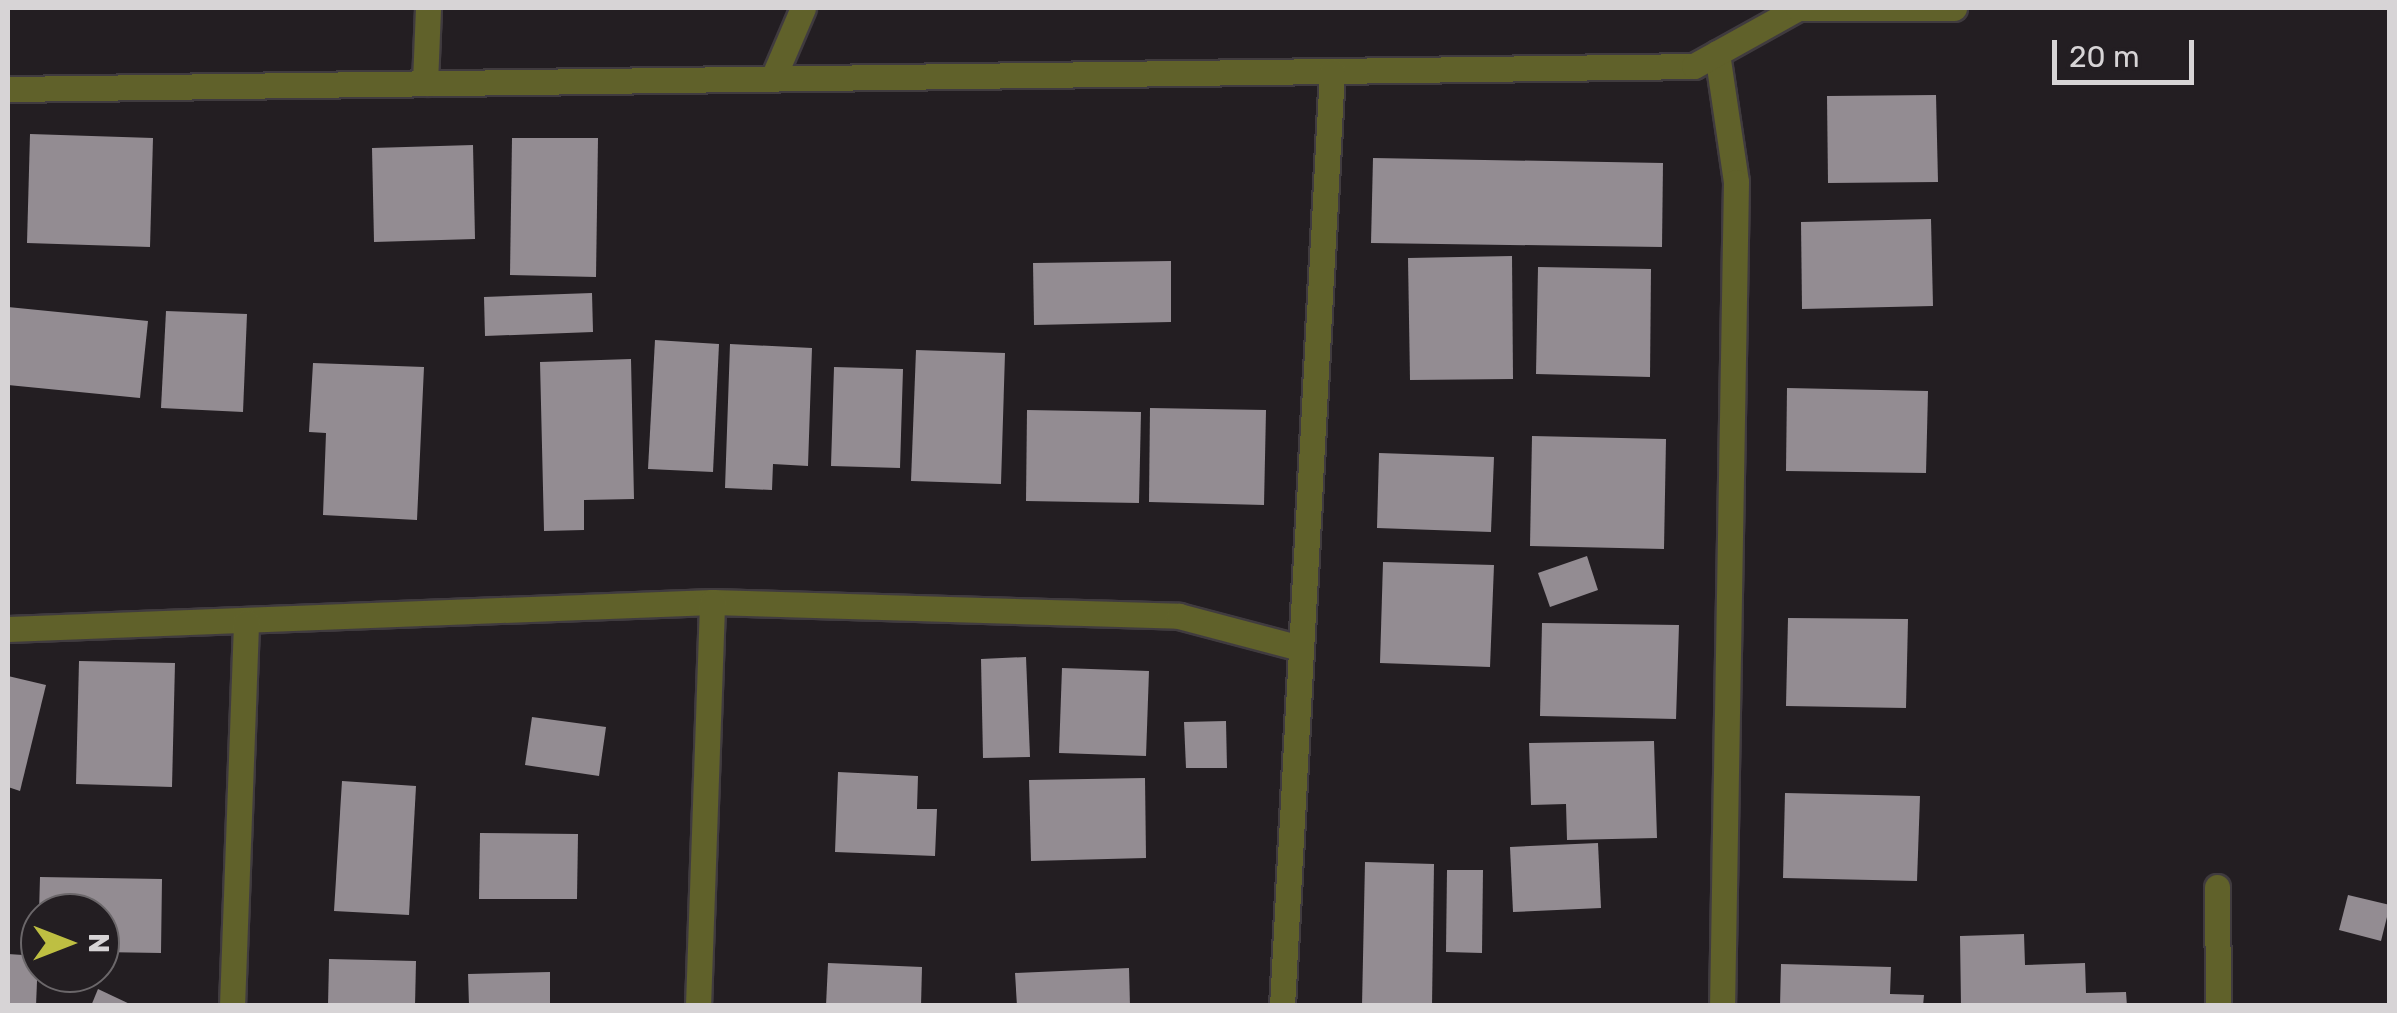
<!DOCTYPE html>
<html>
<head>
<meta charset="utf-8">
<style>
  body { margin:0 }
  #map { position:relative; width:2397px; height:1013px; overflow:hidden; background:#231e22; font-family:Rubik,sans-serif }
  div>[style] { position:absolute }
  .building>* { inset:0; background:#938c92 }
  .roads { filter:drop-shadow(2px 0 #403b3f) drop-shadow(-2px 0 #403b3f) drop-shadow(0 2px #403b3f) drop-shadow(0 -2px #403b3f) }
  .street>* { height:25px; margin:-12.5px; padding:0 12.5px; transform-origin:12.5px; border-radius:12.5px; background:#60612a }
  span { translate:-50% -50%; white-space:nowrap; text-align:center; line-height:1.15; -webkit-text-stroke:10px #231e22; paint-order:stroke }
  .frame { position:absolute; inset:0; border:10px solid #d7d4d6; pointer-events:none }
  .north { position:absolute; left:20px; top:893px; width:100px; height:100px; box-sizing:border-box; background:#231e22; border:2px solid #6b676a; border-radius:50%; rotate:90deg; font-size:28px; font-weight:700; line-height:40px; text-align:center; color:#d7d4d6 }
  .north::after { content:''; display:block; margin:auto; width:35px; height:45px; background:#bebf42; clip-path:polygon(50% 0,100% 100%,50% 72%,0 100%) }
  .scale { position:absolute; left:2052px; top:40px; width:142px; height:45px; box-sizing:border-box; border:5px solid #d7d4d6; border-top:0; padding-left:12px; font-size:30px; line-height:35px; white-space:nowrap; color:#d7d4d6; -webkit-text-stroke:8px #231e22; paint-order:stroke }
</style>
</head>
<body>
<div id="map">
  <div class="building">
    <i style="clip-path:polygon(1936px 95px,1938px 182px,1828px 183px,1827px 96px)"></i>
    <i style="clip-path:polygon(30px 134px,153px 138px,150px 247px,27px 243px)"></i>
    <i style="clip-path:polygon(512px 138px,598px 138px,596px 277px,510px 275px)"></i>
    <i style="clip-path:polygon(473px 145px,475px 239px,374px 242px,372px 148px)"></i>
    <i style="clip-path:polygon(1373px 158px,1663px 163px,1662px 247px,1371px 243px)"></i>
    <i style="clip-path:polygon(1931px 219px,1933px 306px,1802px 309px,1801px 222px)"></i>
    <i style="clip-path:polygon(1512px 256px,1513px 379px,1410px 380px,1408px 258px)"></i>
    <i style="clip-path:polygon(1171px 261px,1171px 322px,1034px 325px,1033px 263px)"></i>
    <i style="clip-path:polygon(1538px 267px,1651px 269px,1650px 377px,1536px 374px)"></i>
    <i style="clip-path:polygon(592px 293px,593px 332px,485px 336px,484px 297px)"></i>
    <i style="clip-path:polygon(8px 307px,148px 321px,140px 398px,8px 385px)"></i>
    <i style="clip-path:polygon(166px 311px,247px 314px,243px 412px,161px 408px)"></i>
    <i style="clip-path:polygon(655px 340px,719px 344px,713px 472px,648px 469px)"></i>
    <i style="clip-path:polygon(730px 344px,812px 348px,808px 466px,773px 464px,772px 490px,725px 488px)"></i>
    <i style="clip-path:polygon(916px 350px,1005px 353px,1001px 484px,911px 481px)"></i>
    <i style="clip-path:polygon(631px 359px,634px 499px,584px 500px,584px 530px,544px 531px,540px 362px)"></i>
    <i style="clip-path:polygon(313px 363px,424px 367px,417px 520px,323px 515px,326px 433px,309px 432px)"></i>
    <i style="clip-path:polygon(834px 367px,903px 369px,900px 468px,831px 466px)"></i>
    <i style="clip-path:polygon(1787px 388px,1928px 391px,1926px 473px,1786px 471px)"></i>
    <i style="clip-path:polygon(1150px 408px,1266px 410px,1264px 505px,1149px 502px)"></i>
    <i style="clip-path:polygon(1027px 410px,1141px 412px,1139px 503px,1026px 501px)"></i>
    <i style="clip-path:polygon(1532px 436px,1666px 439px,1664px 549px,1530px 546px)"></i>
    <i style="clip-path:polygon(1379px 453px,1494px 457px,1491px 532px,1377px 528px)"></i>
    <i style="clip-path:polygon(1587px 556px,1598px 590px,1550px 607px,1538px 573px)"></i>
    <i style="clip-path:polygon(1383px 562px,1494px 565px,1490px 667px,1380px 663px)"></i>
    <i style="clip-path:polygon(1788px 618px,1908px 619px,1906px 708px,1786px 706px)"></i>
    <i style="clip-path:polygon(1542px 623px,1679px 625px,1676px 719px,1540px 716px)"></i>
    <i style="clip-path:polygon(1026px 657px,1030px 757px,983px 758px,981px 659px)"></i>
    <i style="clip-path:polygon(79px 661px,175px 663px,172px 787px,76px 784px)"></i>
    <i style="clip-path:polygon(1062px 668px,1149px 671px,1146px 756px,1059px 753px)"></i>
    <i style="clip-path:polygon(8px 676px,46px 685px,20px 791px,8px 787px)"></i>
    <i style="clip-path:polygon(532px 717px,606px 727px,599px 776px,525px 765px)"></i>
    <i style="clip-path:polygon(1226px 721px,1227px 768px,1186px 768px,1184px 722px)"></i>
    <i style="clip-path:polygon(1654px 741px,1657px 838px,1567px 840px,1566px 804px,1531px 805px,1529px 743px)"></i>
    <i style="clip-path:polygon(838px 772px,918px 776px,917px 809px,937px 809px,935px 856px,835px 852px)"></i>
    <i style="clip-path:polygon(1145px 778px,1146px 858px,1031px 861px,1029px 780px)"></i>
    <i style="clip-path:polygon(342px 781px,416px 786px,409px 915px,334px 911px)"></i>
    <i style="clip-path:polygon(1785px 793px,1920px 796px,1917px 881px,1783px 878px)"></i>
    <i style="clip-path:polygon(480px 833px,578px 834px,577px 899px,479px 899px)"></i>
    <i style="clip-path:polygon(1598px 843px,1601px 908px,1513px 912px,1510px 847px)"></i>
    <i style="clip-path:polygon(1365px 862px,1434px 864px,1432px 1006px,1362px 1006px)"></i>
    <i style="clip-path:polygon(1447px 870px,1483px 870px,1482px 953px,1446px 952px)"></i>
    <i style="clip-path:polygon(40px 877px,162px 879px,161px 953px,100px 952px,100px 913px,39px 913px)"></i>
    <i style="clip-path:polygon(2348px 895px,2390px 905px,2381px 941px,2339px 930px)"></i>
    <i style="clip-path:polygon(2024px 934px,2025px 965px,2085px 963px,2086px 993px,2126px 992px,2127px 1006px,1961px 1006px,1960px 936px)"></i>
    <i style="clip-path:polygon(8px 954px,38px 956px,36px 1006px,8px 1006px)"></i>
    <i style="clip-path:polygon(329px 959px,416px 961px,415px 1006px,328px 1006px)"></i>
    <i style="clip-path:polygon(828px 963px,922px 967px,921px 1006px,826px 1006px)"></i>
    <i style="clip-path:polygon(1781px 964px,1891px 967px,1890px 994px,1924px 995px,1923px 1006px,1780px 1006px)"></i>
    <i style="clip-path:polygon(1129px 968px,1130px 1006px,1017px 1006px,1015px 973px)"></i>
    <i style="clip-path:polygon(550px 972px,550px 1006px,469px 1006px,468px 974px)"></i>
    <i style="clip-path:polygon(98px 989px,134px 1006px,91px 1006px)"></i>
  </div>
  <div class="roads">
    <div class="street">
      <i style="left:1717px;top:53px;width:130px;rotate:81.6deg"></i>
      <i style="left:1736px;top:182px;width:824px;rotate:90.97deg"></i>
      <i style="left:773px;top:78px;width:76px;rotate:-66.8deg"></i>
      <i style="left:425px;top:83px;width:75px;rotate:-87.7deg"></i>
      <i style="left:8px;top:89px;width:1686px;rotate:-0.78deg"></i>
      <i style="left:1694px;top:66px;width:119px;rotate:-29.1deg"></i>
      <i style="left:1798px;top:8px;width:156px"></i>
      <i style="left:8px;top:629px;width:705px;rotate:-2.2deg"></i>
      <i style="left:712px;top:602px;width:467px;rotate:1.7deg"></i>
      <i style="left:1179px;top:616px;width:125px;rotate:14.8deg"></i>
      <i style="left:2217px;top:887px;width:119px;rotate:89.5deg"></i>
      <i style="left:232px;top:1006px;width:384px;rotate:-87.9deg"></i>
      <i style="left:698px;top:1006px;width:404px;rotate:-88deg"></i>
      <i style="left:1282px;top:1006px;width:936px;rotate:-86.94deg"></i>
    </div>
  </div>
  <div class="frame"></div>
  <div class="north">N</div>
  <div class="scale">20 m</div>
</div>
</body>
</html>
